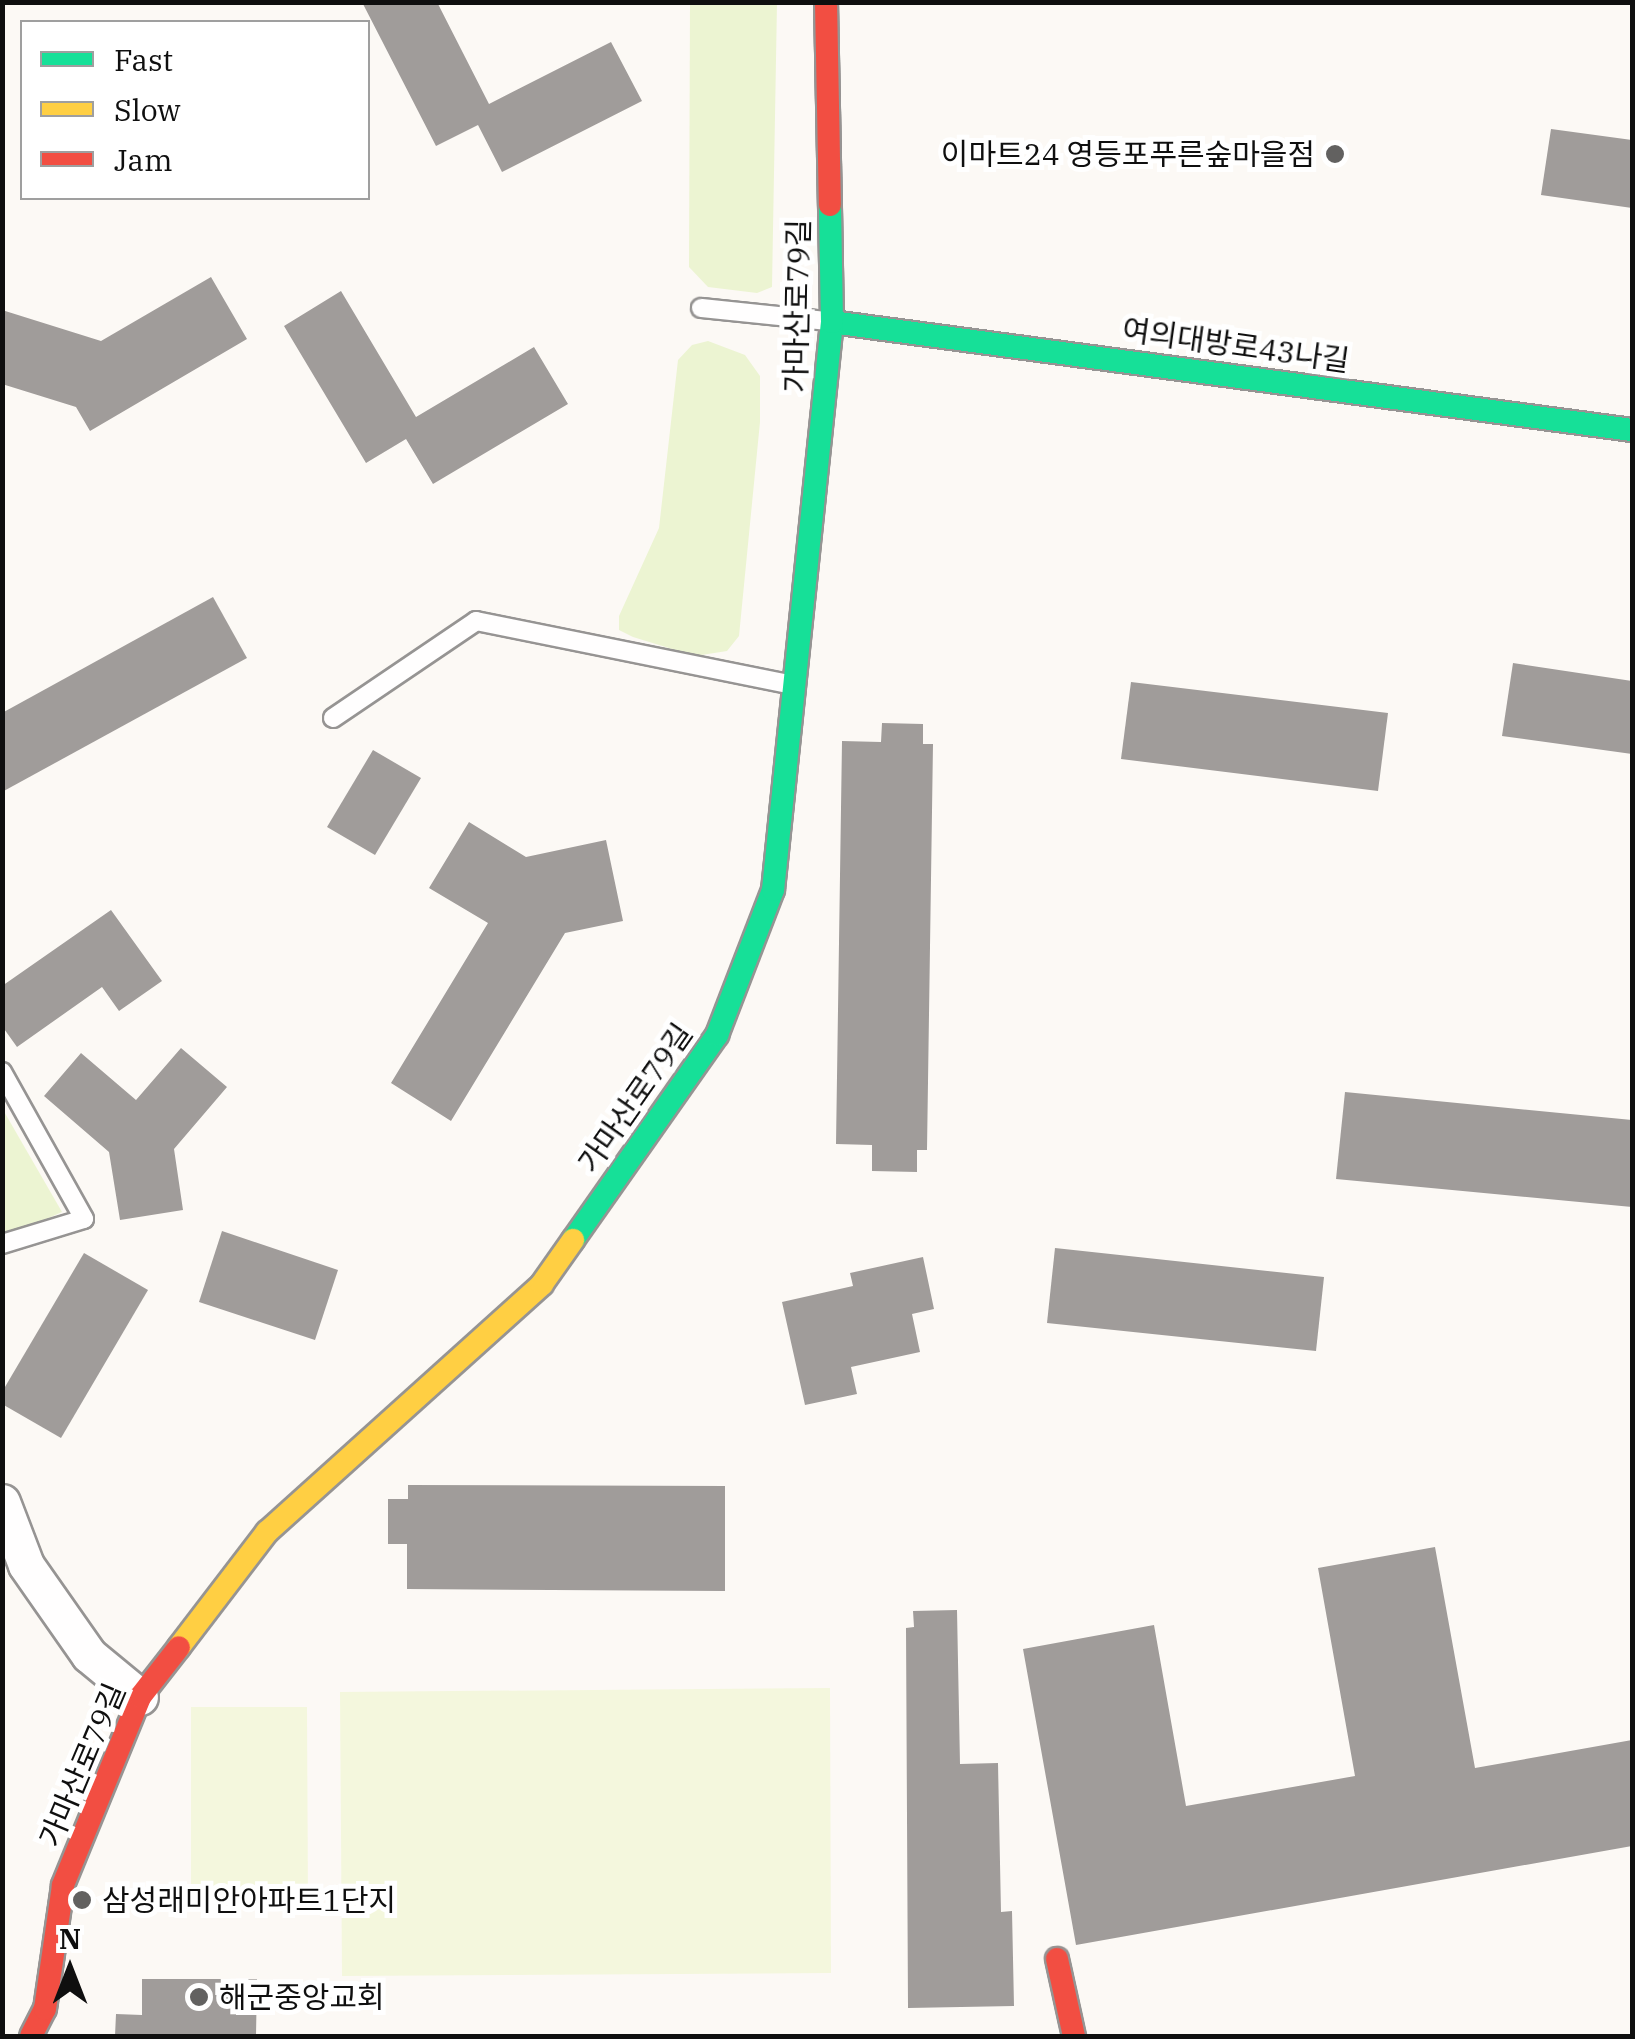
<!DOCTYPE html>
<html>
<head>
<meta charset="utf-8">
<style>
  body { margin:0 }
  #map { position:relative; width:1635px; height:2039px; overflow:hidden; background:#fcf9f5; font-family:"IBM Plex Serif","Noto Sans KR",serif }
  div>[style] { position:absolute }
  .green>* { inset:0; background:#ecf4d2 }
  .pitch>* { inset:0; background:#f4f7dd }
  .building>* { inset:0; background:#a09c9a }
  .roads { filter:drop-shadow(2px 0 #969493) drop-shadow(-2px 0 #969493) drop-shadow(0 2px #969493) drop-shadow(0 -2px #969493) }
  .lane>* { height:18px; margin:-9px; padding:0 9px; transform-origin:9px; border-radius:9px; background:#fffefe }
  .street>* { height:35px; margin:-17.5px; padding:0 17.5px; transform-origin:17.5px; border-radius:17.5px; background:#fffefe }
  .fast>* { height:22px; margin:-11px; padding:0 11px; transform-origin:11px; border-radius:11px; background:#16e098 }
  .slow>* { height:22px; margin:-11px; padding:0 11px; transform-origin:11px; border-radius:11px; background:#ffcf43 }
  .jam>* { height:22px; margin:-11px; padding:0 11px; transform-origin:11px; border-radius:11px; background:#f24e42 }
  .dots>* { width:28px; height:28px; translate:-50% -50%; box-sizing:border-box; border:5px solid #fff; border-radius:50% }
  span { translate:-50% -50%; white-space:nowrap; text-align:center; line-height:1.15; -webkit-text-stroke:10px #fff; paint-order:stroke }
  .poi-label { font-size:30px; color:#0f0f0f }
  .right { translate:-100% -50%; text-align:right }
  .left { translate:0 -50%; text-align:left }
  .street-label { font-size:30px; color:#0f0f0f }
  .frame { position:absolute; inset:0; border:5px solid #0f0f0f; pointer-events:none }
  .legend { position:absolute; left:20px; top:20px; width:350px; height:180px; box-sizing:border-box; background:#fff; border:2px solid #9f9f9f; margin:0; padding:12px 18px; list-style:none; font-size:30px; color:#0f0f0f }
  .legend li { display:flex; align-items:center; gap:20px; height:50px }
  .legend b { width:50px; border:2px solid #9f9f9f }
  .north { position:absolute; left:20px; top:1919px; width:100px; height:100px; -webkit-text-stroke:8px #fff; paint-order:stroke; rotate:0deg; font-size:28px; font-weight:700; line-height:40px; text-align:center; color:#0f0f0f }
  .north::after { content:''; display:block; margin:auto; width:35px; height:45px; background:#0f0f0f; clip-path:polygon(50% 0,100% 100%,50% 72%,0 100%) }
</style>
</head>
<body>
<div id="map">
  <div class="green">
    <i style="clip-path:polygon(690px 3px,777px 3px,772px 287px,757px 293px,708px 287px,689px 267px)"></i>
    <i style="clip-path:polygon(708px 341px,745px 355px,760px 376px,760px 422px,739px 636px,727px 651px,695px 656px,633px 637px,619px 630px,619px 616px,659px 528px,678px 360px,692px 345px)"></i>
    <i style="clip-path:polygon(2px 1108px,62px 1212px,2px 1239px)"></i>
  </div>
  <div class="pitch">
    <i style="clip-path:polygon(830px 1688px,831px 1973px,342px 1976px,340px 1692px)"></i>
    <i style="clip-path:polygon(191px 1707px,307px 1707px,308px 1902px,191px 1902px)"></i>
  </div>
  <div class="building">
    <i style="clip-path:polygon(437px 2px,489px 104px,611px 42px,642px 101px,502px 172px,478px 125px,436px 146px,363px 4px)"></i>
    <i style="clip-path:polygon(1551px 129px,1632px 140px,1632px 208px,1541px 195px)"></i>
    <i style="clip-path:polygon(211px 277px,247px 339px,90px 431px,76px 407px,2px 384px,2px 310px,101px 341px)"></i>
    <i style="clip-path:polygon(341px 291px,416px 417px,534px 347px,568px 404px,433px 484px,406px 439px,366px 463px,284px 326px)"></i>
    <i style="clip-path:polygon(213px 597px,247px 658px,2px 792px,2px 713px)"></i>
    <i style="clip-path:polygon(1513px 663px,1632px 681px,1632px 754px,1502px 736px)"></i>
    <i style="clip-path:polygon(1131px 682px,1388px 713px,1378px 791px,1121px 759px)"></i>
    <i style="clip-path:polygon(882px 723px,923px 724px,923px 744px,933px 744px,927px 1150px,917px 1150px,917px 1172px,872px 1171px,872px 1145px,836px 1144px,842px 741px,881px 742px)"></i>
    <i style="clip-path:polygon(373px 750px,421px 778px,375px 855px,327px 827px)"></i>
    <i style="clip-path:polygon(469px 822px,526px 857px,606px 840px,623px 921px,565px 933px,451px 1121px,391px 1083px,488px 923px,429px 888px)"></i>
    <i style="clip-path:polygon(111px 910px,162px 981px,119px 1011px,102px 987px,17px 1047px,2px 1026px,2px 986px)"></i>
    <i style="clip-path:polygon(181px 1048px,227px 1087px,174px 1149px,183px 1210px,120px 1220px,109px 1152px,44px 1096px,81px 1053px,136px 1100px)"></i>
    <i style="clip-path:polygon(1345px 1092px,1632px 1120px,1632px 1207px,1336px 1179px)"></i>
    <i style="clip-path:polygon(222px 1231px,338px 1270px,315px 1340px,199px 1302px)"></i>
    <i style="clip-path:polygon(1055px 1248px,1324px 1277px,1316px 1351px,1047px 1323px)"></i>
    <i style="clip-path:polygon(84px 1253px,148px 1290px,61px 1438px,2px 1404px,2px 1392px)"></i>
    <i style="clip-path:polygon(923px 1257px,934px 1309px,912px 1314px,920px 1352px,851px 1367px,857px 1394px,805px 1405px,782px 1302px,853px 1286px,850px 1273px)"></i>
    <i style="clip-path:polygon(408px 1485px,725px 1486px,725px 1591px,407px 1589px,407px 1544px,388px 1544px,388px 1499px,408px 1499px)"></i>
    <i style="clip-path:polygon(1435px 1547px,1475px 1768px,1632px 1740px,1632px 1846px,1076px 1945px,1023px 1649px,1154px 1625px,1186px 1806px,1355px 1776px,1318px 1568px)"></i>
    <i style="clip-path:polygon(957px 1610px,960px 1764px,998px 1763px,1001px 1912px,1012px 1911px,1014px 2006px,908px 2008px,906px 1628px,914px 1627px,913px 1611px)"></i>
    <i style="clip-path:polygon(142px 1979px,257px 1979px,256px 2036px,115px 2036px,116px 2014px,142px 2015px)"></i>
  </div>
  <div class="roads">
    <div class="lane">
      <i style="left:701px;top:308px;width:126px;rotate:5.9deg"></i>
      <i style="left:333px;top:718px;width:173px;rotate:-34.1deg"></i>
      <i style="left:476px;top:621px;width:323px;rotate:11.4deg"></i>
      <i style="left:2px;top:1072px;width:168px;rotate:60.8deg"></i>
      <i style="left:84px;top:1219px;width:86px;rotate:163deg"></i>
    </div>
    <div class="street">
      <i style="left:2px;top:1502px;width:67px;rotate:69.1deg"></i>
      <i style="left:26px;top:1565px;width:110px;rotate:55deg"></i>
      <i style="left:89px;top:1655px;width:66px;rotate:39.5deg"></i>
    </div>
    <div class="fast">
      <i style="left:832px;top:322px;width:807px;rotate:7.69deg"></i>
      <i style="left:573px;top:1240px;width:251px;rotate:-54.9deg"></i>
      <i style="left:717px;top:1035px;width:155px;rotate:-68.9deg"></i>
      <i style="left:773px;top:890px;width:571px;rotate:-84.07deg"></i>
      <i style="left:832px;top:322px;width:117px;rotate:-91deg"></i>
    </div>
    <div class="slow">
      <i style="left:179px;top:1647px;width:145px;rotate:-52.6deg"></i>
      <i style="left:267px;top:1532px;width:370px;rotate:-42deg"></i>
      <i style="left:542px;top:1284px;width:54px;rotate:-54.8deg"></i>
    </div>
    <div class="jam">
      <i style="left:826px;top:2px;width:203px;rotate:88.9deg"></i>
      <i style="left:1057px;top:1959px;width:79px;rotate:77.6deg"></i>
      <i style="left:31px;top:2036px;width:30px;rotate:-63deg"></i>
      <i style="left:45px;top:2009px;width:125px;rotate:-81.7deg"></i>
      <i style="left:63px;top:1885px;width:203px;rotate:-67.7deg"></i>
      <i style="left:140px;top:1697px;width:63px;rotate:-52deg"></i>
    </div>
  </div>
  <div class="dots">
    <i style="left:1335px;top:154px;background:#626160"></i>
    <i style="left:82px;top:1900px;background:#626160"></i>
    <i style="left:199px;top:1997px;background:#626160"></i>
  </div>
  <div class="poi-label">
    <span class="right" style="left:1315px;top:154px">이마트24 영등포푸른숲마을점</span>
    <span class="left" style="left:102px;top:1900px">삼성래미안아파트1단지</span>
    <span class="left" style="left:219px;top:1997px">해군중앙교회</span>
  </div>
  <div class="street-label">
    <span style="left:797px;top:306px;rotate:-89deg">가마산로79길</span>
    <span style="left:1236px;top:345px;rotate:8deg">여의대방로43나길</span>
    <span style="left:635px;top:1098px;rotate:-55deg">가마산로79길</span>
    <span style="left:82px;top:1765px;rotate:-67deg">가마산로79길</span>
  </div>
  <div class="frame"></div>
  <ul class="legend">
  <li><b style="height:12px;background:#16e098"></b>Fast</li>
  <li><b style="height:12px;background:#ffcf43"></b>Slow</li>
  <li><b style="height:12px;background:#f24e42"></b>Jam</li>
  </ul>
  <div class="north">N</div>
</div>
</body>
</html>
